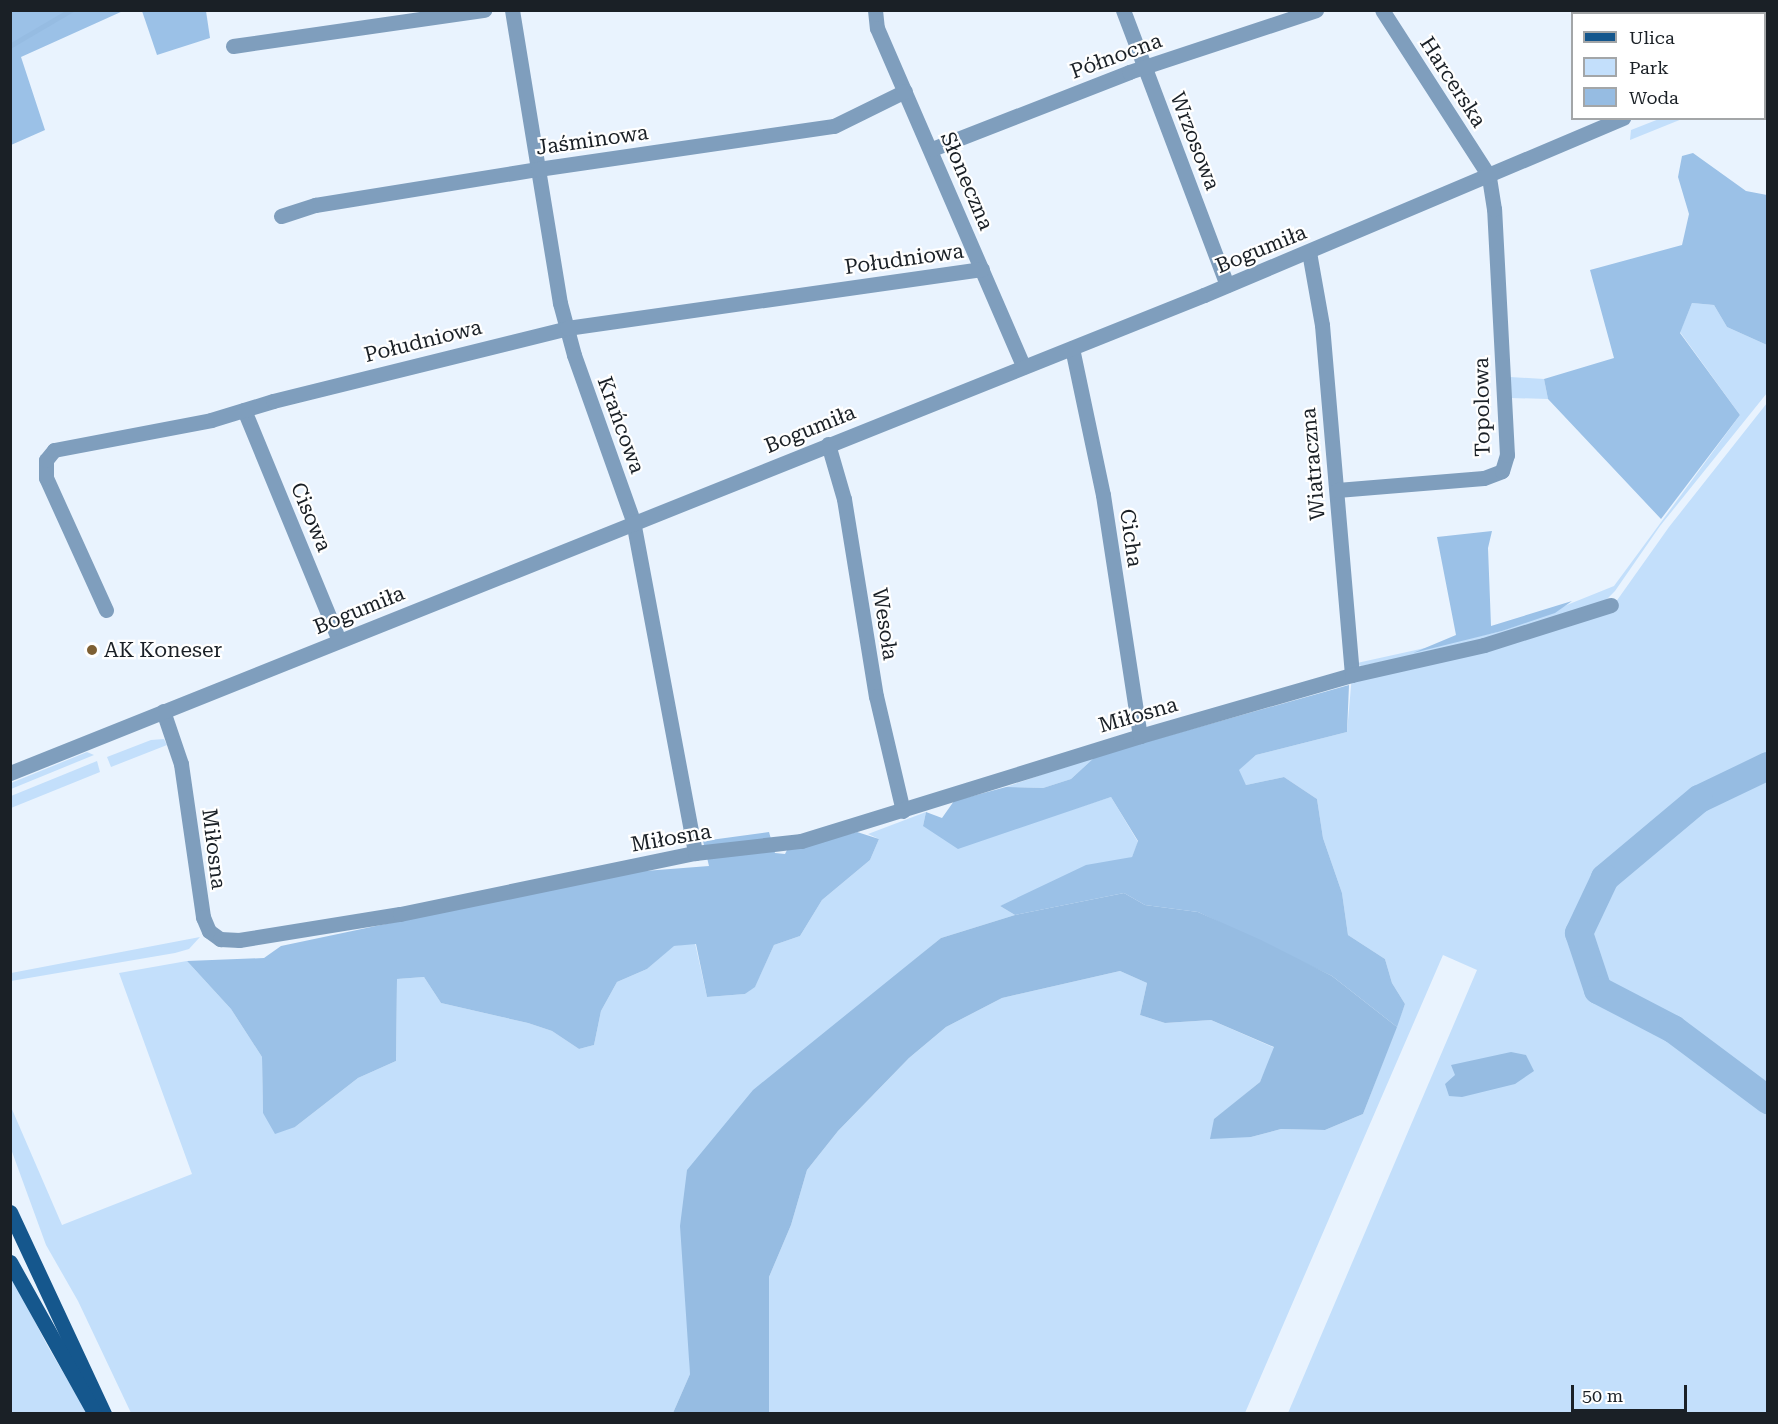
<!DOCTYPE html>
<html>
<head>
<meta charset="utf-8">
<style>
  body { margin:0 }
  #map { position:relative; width:1778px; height:1424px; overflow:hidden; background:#e9f3fe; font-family:"Roboto Serif",serif }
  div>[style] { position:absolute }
  .green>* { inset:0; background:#c3dffb }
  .forest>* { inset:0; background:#9bc1e7 }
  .water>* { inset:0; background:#96bce2 }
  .stream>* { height:4.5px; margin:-2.25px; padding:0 2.25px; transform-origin:2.25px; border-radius:2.25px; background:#96bce2 }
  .river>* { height:28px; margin:-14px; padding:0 14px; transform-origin:14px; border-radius:14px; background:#96bce2 }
  .minor>* { height:15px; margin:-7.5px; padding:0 7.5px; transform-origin:7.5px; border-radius:7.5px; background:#7f9ebd }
  .major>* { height:15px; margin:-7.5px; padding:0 7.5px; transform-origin:7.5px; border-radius:7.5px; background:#15578d }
  .dots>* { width:16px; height:16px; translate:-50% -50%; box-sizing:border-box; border:3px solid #fff; border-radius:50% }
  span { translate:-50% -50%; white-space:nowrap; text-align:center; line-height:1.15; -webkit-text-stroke:4.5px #fff; paint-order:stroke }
  .street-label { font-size:21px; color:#1a2026 }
  .poi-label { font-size:21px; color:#1a2026 }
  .left { translate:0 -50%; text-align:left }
  .frame { position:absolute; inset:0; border:12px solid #1a2026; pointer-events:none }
  .legend { position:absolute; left:1571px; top:12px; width:195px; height:108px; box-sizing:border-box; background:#fff; border:2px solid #a3a6a8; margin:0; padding:8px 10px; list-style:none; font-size:18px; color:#1a2026 }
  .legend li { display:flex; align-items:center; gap:12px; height:30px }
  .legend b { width:30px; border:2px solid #a3a6a8 }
  .scale { position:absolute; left:1571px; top:1385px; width:116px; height:27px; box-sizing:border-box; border:3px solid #1a2026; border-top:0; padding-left:8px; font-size:18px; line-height:21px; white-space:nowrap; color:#1a2026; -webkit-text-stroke:4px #fff; paint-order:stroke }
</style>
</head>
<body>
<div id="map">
  <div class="green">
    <i style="clip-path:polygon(1659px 119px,1682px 119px,1630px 140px,1631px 130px)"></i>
    <i style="clip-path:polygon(1692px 303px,1714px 305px,1727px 327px,1767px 345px,1767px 393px,1660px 526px,1615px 591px,1605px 601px,1498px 638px,1361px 666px,1357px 663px,1502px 631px,1614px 586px,1740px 415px,1680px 332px)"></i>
    <i style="clip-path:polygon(1510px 377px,1544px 379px,1548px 399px,1510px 398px)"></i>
    <i style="clip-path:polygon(1767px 403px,1767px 1413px,1288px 1413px,1477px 970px,1443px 955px,1245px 1413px,769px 1413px,769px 1277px,791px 1225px,807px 1170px,838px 1131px,909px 1058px,946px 1027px,1002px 998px,1120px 971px,1147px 983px,1140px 1015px,1165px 1023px,1211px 1020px,1275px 1048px,1260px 1082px,1215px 1119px,1251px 1137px,1281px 1129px,1325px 1130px,1363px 1114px,1405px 1004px,1392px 983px,1385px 959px,1348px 935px,1342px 893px,1323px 838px,1317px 799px,1284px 777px,1246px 785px,1238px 770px,1256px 755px,1347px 732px,1352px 675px,1613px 606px,1669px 527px)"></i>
    <i style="clip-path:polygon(164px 739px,167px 745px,111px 767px,107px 757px,151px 740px)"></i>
    <i style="clip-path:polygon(87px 752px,94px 755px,11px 789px,11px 783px)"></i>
    <i style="clip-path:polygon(1096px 756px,1071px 779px,1043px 788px,1006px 787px)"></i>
    <i style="clip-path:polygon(97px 761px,100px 772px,11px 808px,11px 796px)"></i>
    <i style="clip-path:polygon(1111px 797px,1138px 842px,1132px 857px,1000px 906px,1015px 915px,941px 938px,881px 988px,688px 1310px,690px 1374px,673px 1413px,131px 1413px,78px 1301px,46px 1245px,11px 1149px,11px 1107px,62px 1225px,192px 1174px,119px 973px,187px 961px,231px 1009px,262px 1057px,263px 1113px,295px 1127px,358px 1078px,396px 1061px,397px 979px,424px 977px,441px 1003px,528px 1023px,552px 1031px,579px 1049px,594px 1045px,601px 1011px,617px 982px,647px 969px,673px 946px,695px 943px,707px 997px,745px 994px,755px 986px,774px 945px,800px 936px,822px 900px,870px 860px,879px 839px,868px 834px,926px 812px,923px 826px,1006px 831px)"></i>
    <i style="clip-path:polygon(200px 937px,189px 949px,175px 953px,11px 981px,11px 973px)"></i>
    <i style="clip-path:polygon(10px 1273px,47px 1345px,87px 1413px,11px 1413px)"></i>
  </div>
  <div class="forest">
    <i style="clip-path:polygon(11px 10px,123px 11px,21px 57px,45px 130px,11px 145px)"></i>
    <i style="clip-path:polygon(142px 11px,206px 11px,210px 38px,157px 55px)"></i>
    <i style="clip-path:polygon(1693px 153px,1746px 191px,1767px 195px,1767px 345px,1727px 327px,1714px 305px,1692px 303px,1680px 333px,1740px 415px,1661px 519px,1548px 399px,1544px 379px,1614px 358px,1590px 270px,1682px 245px,1689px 214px,1678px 177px,1682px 156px)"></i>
    <i style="clip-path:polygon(1492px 531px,1488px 548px,1491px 626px,1572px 601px,1555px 613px,1502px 631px,1413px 653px,1456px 635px,1437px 537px)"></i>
    <i style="clip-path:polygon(1349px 685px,1347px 732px,1256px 755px,1239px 770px,1246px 785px,1284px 777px,1317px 799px,1323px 838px,1342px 893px,1348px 935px,1385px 959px,1392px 983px,1405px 1004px,1397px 1027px,1332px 976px,1198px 912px,1145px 905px,1124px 893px,1015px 915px,1000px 906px,1086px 865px,1132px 857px,1138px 841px,1111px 797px,958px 849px,923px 826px,926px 812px,942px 818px,954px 801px,1006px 787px,1043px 788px,1071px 779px,1096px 756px)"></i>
    <i style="clip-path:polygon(769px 832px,775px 853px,785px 854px,787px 850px,857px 832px,879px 839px,870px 860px,822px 900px,800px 936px,774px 945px,755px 987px,745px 994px,707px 997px,696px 944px,674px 946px,647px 969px,617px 982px,601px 1011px,594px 1045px,579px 1049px,552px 1031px,528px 1023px,441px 1003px,424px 977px,397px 979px,396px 1061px,358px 1078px,295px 1127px,275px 1134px,263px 1113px,262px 1057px,231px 1009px,187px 961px,264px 958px,281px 946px,632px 872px,709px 866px,703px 841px)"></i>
  </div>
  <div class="water">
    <i style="clip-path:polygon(1124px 893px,1145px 905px,1198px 912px,1261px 940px,1332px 976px,1397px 1027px,1363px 1114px,1325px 1130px,1281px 1129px,1251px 1137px,1210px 1139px,1214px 1119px,1260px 1082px,1274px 1047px,1211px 1020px,1165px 1023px,1140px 1015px,1147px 983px,1120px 971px,1002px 998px,946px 1027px,909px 1058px,838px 1131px,807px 1170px,791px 1225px,769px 1277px,769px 1413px,673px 1413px,690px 1374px,680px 1226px,687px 1170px,753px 1090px,941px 938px,1015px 915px)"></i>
    <i style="clip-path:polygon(1511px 1052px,1526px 1055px,1534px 1071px,1515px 1084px,1462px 1097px,1449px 1096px,1445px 1084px,1455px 1075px,1451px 1065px)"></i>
  </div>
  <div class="stream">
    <i style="left:10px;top:46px;width:71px;rotate:-30.5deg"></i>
  </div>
  <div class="river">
    <i style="left:1768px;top:766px;width:76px;rotate:154.4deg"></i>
    <i style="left:1699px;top:799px;width:123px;rotate:140deg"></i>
    <i style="left:1605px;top:878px;width:61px;rotate:115.3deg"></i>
    <i style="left:1579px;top:933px;width:60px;rotate:71.6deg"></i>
    <i style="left:1598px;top:990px;width:85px;rotate:27.5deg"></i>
    <i style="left:1673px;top:1029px;width:119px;rotate:36.8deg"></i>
  </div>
  <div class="minor">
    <i style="left:512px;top:10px;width:297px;rotate:80.7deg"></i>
    <i style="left:560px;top:303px;width:54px;rotate:74.9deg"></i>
    <i style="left:574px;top:355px;width:176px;rotate:70.4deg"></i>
    <i style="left:633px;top:521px;width:338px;rotate:79.4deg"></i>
    <i style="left:875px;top:10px;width:18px;rotate:84deg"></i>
    <i style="left:877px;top:28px;width:369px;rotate:66.6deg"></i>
    <i style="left:1123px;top:10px;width:294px;rotate:69.3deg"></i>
    <i style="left:1629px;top:10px;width:4px;rotate:63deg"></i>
    <i style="left:233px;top:46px;width:254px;rotate:-8.2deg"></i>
    <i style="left:1764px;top:57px;width:4px;rotate:-14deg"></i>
    <i style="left:932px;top:149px;width:212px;rotate:-21.3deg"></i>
    <i style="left:1129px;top:72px;width:197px;rotate:-18.3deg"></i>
    <i style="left:281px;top:216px;width:36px;rotate:-18deg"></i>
    <i style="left:315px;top:205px;width:226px;rotate:-9.2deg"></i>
    <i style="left:538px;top:169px;width:299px;rotate:-8.3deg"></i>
    <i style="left:834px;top:126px;width:79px;rotate:-26.2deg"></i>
    <i style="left:1309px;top:252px;width:74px;rotate:79.9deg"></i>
    <i style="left:1322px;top:325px;width:351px;rotate:85.1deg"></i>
    <i style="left:1072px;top:348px;width:150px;rotate:78.1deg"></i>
    <i style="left:1103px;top:495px;width:244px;rotate:81.3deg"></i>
    <i style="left:244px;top:410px;width:249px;rotate:67.6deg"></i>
    <i style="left:828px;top:444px;width:57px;rotate:73.8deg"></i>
    <i style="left:844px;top:499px;width:200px;rotate:80.8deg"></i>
    <i style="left:876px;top:696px;width:118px;rotate:76.8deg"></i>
    <i style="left:1337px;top:490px;width:147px;rotate:-4.7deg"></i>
    <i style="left:1484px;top:478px;width:19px;rotate:-21deg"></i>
    <i style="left:1502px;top:471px;width:17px;rotate:-73deg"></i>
    <i style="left:1507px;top:455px;width:246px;rotate:-93deg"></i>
    <i style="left:1494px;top:209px;width:33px;rotate:-99deg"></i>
    <i style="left:1489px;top:176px;width:197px;rotate:-122.8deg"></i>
    <i style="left:106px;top:610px;width:145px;rotate:-114.4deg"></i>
    <i style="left:46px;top:478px;width:18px;rotate:-90deg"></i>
    <i style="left:46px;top:460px;width:13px;rotate:-51deg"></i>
    <i style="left:54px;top:450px;width:160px;rotate:-10.8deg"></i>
    <i style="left:211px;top:420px;width:65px;rotate:-17deg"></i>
    <i style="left:273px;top:401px;width:303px;rotate:-13.9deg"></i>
    <i style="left:567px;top:328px;width:419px;rotate:-8.1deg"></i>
    <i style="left:163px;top:711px;width:56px;rotate:71.2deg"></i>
    <i style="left:181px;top:764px;width:155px;rotate:81.8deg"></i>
    <i style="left:203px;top:917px;width:15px;rotate:67deg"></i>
    <i style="left:209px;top:931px;width:14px;rotate:36deg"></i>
    <i style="left:220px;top:939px;width:19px;rotate:3deg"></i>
    <i style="left:239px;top:940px;width:163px;rotate:-9.2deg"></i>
    <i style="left:400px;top:914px;width:301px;rotate:-11.7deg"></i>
    <i style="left:695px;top:853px;width:107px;rotate:-6.5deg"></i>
    <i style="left:801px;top:841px;width:355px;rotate:-17.2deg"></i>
    <i style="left:1140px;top:736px;width:221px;rotate:-16.1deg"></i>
    <i style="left:1352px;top:675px;width:135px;rotate:-12.8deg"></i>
    <i style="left:1484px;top:645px;width:133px;rotate:-17.5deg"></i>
    <i style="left:10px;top:773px;width:1286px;rotate:-21.82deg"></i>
    <i style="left:1204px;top:295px;width:455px;rotate:-22.9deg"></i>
  </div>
  <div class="major">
    <i style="left:10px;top:1212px;width:223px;rotate:65deg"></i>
    <i style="left:10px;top:1262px;width:174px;rotate:60.8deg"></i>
  </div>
  <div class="dots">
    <i style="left:92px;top:650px;background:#7d5f33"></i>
  </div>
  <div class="street-label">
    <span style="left:1116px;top:56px;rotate:-20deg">Północna</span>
    <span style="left:1453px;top:82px;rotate:57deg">Harcerska</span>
    <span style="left:592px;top:140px;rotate:-8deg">Jaśminowa</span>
    <span style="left:1195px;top:141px;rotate:69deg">Wrzosowa</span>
    <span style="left:967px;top:181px;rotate:67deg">Słoneczna</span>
    <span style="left:1261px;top:249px;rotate:-22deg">Bogumiła</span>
    <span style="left:904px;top:259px;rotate:-8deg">Południowa</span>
    <span style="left:423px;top:341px;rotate:-14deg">Południowa</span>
    <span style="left:1482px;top:407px;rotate:-91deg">Topolowa</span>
    <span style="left:621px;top:425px;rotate:70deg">Krańcowa</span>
    <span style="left:810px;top:429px;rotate:-22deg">Bogumiła</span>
    <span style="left:1313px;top:464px;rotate:-95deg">Wiatraczna</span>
    <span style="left:311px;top:517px;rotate:67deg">Cisowa</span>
    <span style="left:1131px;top:538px;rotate:82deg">Cicha</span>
    <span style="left:359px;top:610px;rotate:-22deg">Bogumiła</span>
    <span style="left:885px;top:624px;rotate:81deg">Wesoła</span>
    <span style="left:1138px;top:715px;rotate:-16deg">Miłosna</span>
    <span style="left:671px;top:838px;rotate:-10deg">Miłosna</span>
    <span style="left:214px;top:849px;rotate:83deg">Miłosna</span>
  </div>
  <div class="poi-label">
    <span class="left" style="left:104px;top:650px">AK Koneser</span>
  </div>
  <div class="frame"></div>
  <ul class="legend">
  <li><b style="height:8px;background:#15578d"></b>Ulica</li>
  <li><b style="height:16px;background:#c3dffb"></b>Park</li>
  <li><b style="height:16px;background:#96bce2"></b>Woda</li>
  </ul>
  <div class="scale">50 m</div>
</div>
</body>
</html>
